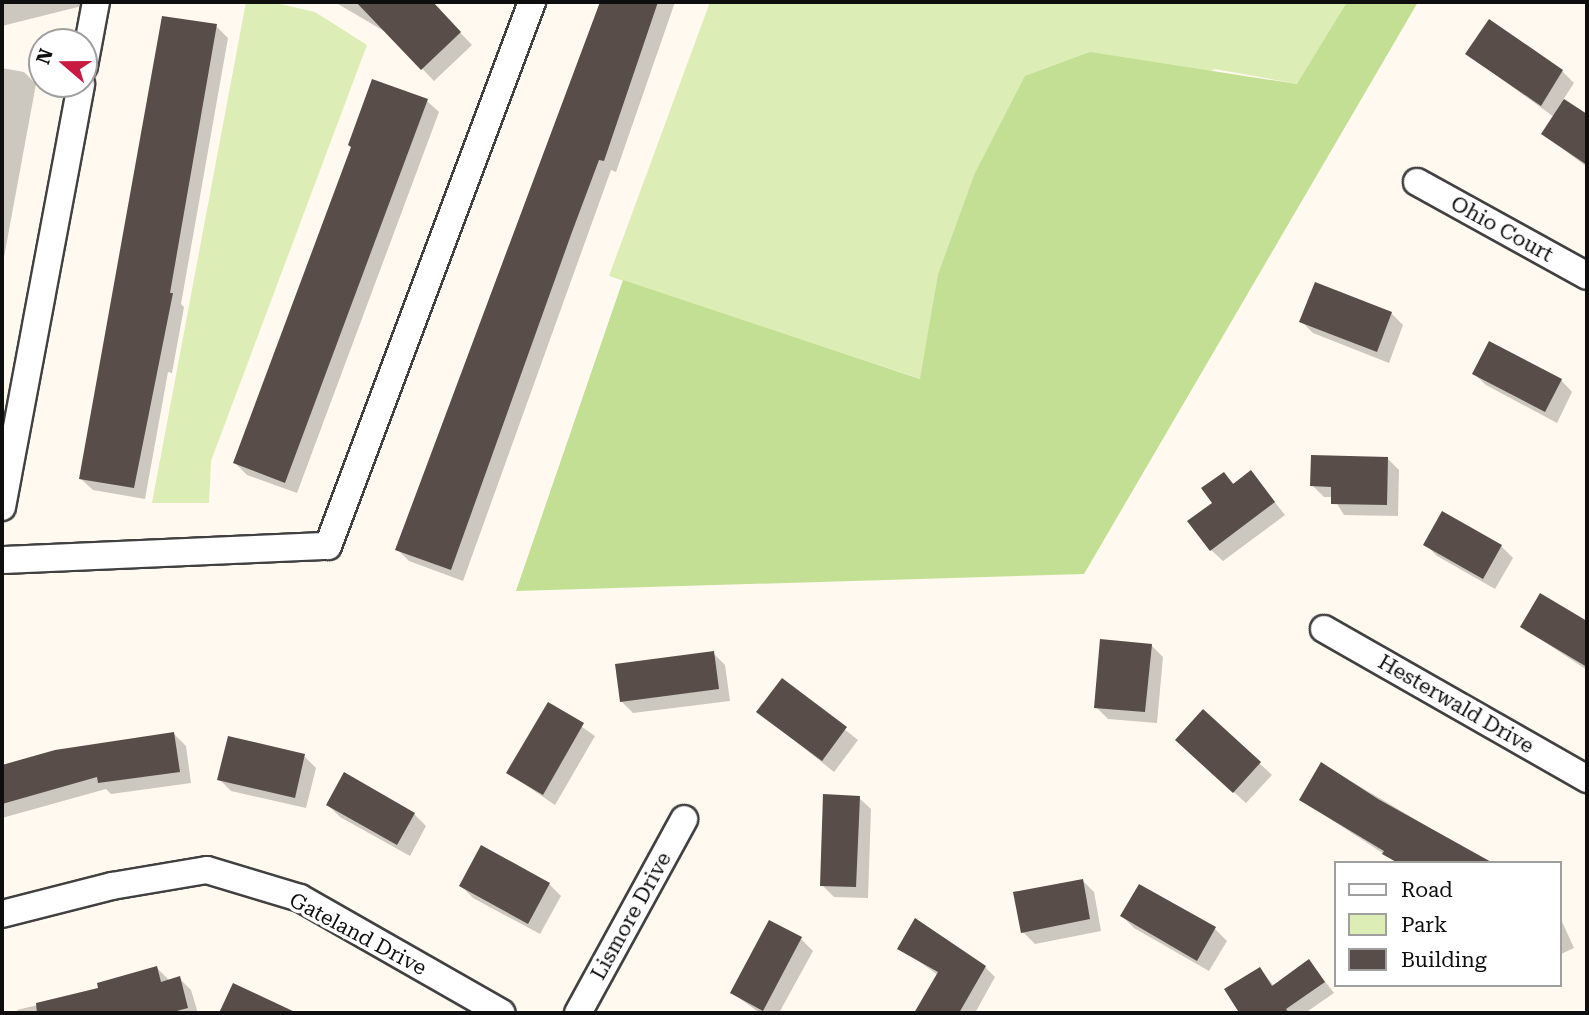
<!DOCTYPE html>
<html>
<head>
<meta charset="utf-8">
<style>
  body { margin:0 }
  #map { position:relative; width:1589px; height:1015px; overflow:hidden; background:#fff9ef; font-family:"Roboto Serif",serif }
  div>[style] { position:absolute }
  .green>* { inset:0; background:#dcedb5 }
  .forest>* { inset:0; background:#c2df93 }
  .shadow>* { inset:0; background:#0003 }
  .building>* { inset:0; background:#584d49 }
  .roads { filter:drop-shadow(2px 0 #414141) drop-shadow(-2px 0 #414141) drop-shadow(0 2px #414141) drop-shadow(0 -2px #414141) }
  .minor>* { height:26px; margin:-13px; padding:0 13px; transform-origin:13px; border-radius:13px; background:#fff }
  span { translate:-50% -50%; white-space:nowrap; text-align:center; line-height:1.15; -webkit-text-stroke:7px #fff; paint-order:stroke }
  .street-label { font-size:21px; color:#0e0e0e }
  .frame { position:absolute; inset:0; border:4px solid #0e0e0e; pointer-events:none }
  .legend { position:absolute; left:1334px; top:861px; width:228px; height:126px; box-sizing:border-box; background:#fff; border:2px solid #9f9f9f; margin:0; padding:9px 12px; list-style:none; font-size:21px; color:#0e0e0e }
  .legend li { display:flex; align-items:center; gap:14px; height:35px }
  .legend b { width:35px; border:2px solid #9f9f9f }
  .north { position:absolute; left:28px; top:28px; width:70px; height:70px; box-sizing:border-box; background:#fff; border:2px solid #9f9f9f; border-radius:50%; rotate:290deg; font-size:19px; font-weight:700; line-height:28px; text-align:center; color:#0e0e0e }
  .north::after { content:''; display:block; margin:auto; width:24px; height:32px; background:#c91b41; clip-path:polygon(50% 0,100% 100%,50% 72%,0 100%) }
</style>
</head>
<body>
<div id="map">
  <div class="green">
    <i style="clip-path:polygon(246px 2px,271px 2px,315px 12px,367px 45px,211px 461px,209px 503px,152px 503px)"></i>
    <i style="clip-path:polygon(710px 2px,1347px 2px,1298px 84px,1215px 69px,974px 175px,938px 274px,921px 379px,609px 276px)"></i>
  </div>
  <div class="forest">
    <i style="clip-path:polygon(1347px 2px,1418px 2px,1084px 574px,516px 591px,623px 280px,920px 379px,938px 274px,974px 175px,1025px 76px,1090px 52px,1297px 84px)"></i>
  </div>
  <div class="shadow">
    <i style="clip-path:polygon(2px 2px,81px 2px,82px 6px,2px 26px)"></i>
    <i style="clip-path:polygon(326px 2px,431px 2px,472px 45px,434px 81px,389px 34px,338px 4px)"></i>
    <i style="clip-path:polygon(601px 2px,675px 2px,616px 172px,611px 170px,463px 581px,409px 561px,397px 549px)"></i>
    <i style="clip-path:polygon(216px 26px,228px 38px,181px 304px,184px 307px,172px 373px,168px 372px,145px 499px,93px 490px,81px 479px)"></i>
    <i style="clip-path:polygon(1467px 54px,1562px 71px,1574px 83px,1563px 100px,1587px 116px,1587px 167px,1543px 134px,1554px 117px)"></i>
    <i style="clip-path:polygon(2px 68px,24px 72px,36px 84px,2px 268px)"></i>
    <i style="clip-path:polygon(427px 101px,439px 112px,297px 493px,247px 475px,235px 463px,353px 148px)"></i>
    <i style="clip-path:polygon(1391px 313px,1403px 325px,1389px 363px,1313px 333px,1301px 321px)"></i>
    <i style="clip-path:polygon(1474px 374px,1561px 380px,1572px 392px,1557px 423px,1486px 385px)"></i>
    <i style="clip-path:polygon(1387px 458px,1399px 470px,1398px 516px,1344px 515px,1333px 497px,1324px 497px,1312px 485px)"></i>
    <i style="clip-path:polygon(1251px 472px,1285px 515px,1223px 561px,1211px 550px,1215px 503px,1224px 474px,1235px 485px)"></i>
    <i style="clip-path:polygon(1425px 544px,1501px 546px,1513px 558px,1495px 589px,1437px 556px)"></i>
    <i style="clip-path:polygon(1540px 596px,1587px 623px,1587px 670px,1522px 627px)"></i>
    <i style="clip-path:polygon(1151px 645px,1163px 657px,1157px 723px,1108px 719px,1096px 707px)"></i>
    <i style="clip-path:polygon(713px 653px,725px 665px,730px 701px,633px 713px,621px 701px)"></i>
    <i style="clip-path:polygon(782px 680px,858px 740px,834px 772px,759px 712px)"></i>
    <i style="clip-path:polygon(549px 704px,595px 736px,555px 805px,508px 773px)"></i>
    <i style="clip-path:polygon(1203px 711px,1272px 775px,1246px 803px,1189px 752px)"></i>
    <i style="clip-path:polygon(174px 734px,186px 746px,191px 783px,111px 794px,106px 789px,2px 818px,2px 767px,55px 751px)"></i>
    <i style="clip-path:polygon(304px 756px,316px 768px,306px 808px,231px 791px,219px 779px)"></i>
    <i style="clip-path:polygon(1322px 764px,1472px 853px,1398px 863px,1301px 800px)"></i>
    <i style="clip-path:polygon(859px 798px,871px 809px,868px 898px,834px 897px,822px 885px)"></i>
    <i style="clip-path:polygon(328px 805px,414px 814px,426px 826px,410px 856px,340px 817px)"></i>
    <i style="clip-path:polygon(1082px 880px,1094px 892px,1101px 931px,1035px 944px,1023px 932px)"></i>
    <i style="clip-path:polygon(549px 884px,561px 896px,540px 934px,473px 898px,461px 886px)"></i>
    <i style="clip-path:polygon(1559px 915px,1574px 948px,1559px 955px)"></i>
    <i style="clip-path:polygon(1122px 916px,1215px 929px,1227px 941px,1209px 971px,1134px 928px)"></i>
    <i style="clip-path:polygon(801px 939px,813px 951px,779px 1013px,760px 1013px,732px 993px)"></i>
    <i style="clip-path:polygon(900px 948px,985px 967px,995px 977px,975px 1013px,916px 1013px,938px 975px)"></i>
    <i style="clip-path:polygon(1309px 961px,1334px 993px,1305px 1013px,1241px 1013px,1227px 990px,1260px 969px,1274px 986px)"></i>
    <i style="clip-path:polygon(157px 968px,169px 980px,179px 978px,191px 990px,198px 1013px,18px 1013px,17px 1010px,100px 990px)"></i>
  </div>
  <div class="building">
    <i style="clip-path:polygon(356px 2px,433px 2px,461px 32px,421px 70px)"></i>
    <i style="clip-path:polygon(600px 2px,658px 2px,604px 161px,599px 160px,572px 232px,451px 570px,395px 550px)"></i>
    <i style="clip-path:polygon(162px 16px,217px 24px,170px 293px,173px 293px,134px 488px,79px 479px)"></i>
    <i style="clip-path:polygon(1489px 19px,1563px 70px,1541px 106px,1465px 54px)"></i>
    <i style="clip-path:polygon(372px 79px,428px 99px,285px 483px,233px 463px,351px 147px,348px 145px)"></i>
    <i style="clip-path:polygon(1564px 99px,1587px 114px,1587px 165px,1541px 134px)"></i>
    <i style="clip-path:polygon(1315px 282px,1392px 312px,1377px 352px,1299px 322px)"></i>
    <i style="clip-path:polygon(1489px 341px,1562px 379px,1545px 412px,1472px 374px)"></i>
    <i style="clip-path:polygon(1311px 455px,1388px 457px,1387px 505px,1331px 504px,1331px 487px,1310px 486px)"></i>
    <i style="clip-path:polygon(1251px 470px,1275px 502px,1210px 551px,1187px 521px,1212px 503px,1201px 488px,1224px 472px,1233px 484px)"></i>
    <i style="clip-path:polygon(1442px 511px,1502px 545px,1483px 579px,1423px 545px)"></i>
    <i style="clip-path:polygon(1540px 593px,1587px 621px,1587px 667px,1520px 627px)"></i>
    <i style="clip-path:polygon(1100px 639px,1152px 644px,1145px 712px,1094px 708px)"></i>
    <i style="clip-path:polygon(714px 651px,719px 689px,620px 702px,615px 664px)"></i>
    <i style="clip-path:polygon(782px 678px,847px 727px,822px 761px,756px 712px)"></i>
    <i style="clip-path:polygon(548px 702px,584px 723px,543px 795px,506px 773px)"></i>
    <i style="clip-path:polygon(1203px 709px,1261px 762px,1233px 793px,1175px 740px)"></i>
    <i style="clip-path:polygon(174px 732px,180px 772px,98px 783px,97px 777px,2px 804px,2px 765px,55px 750px)"></i>
    <i style="clip-path:polygon(228px 736px,305px 754px,295px 798px,217px 780px)"></i>
    <i style="clip-path:polygon(1321px 762px,1378px 799px,1493px 863px,1398px 863px,1382px 854px,1384px 851px,1299px 800px)"></i>
    <i style="clip-path:polygon(344px 772px,415px 813px,397px 845px,326px 805px)"></i>
    <i style="clip-path:polygon(823px 794px,860px 796px,856px 887px,820px 886px)"></i>
    <i style="clip-path:polygon(481px 845px,550px 883px,528px 924px,459px 886px)"></i>
    <i style="clip-path:polygon(1083px 879px,1090px 919px,1021px 933px,1013px 892px)"></i>
    <i style="clip-path:polygon(1139px 884px,1216px 927px,1197px 961px,1120px 916px)"></i>
    <i style="clip-path:polygon(915px 918px,986px 966px,959px 1013px,914px 1013px,938px 972px,897px 949px)"></i>
    <i style="clip-path:polygon(769px 920px,802px 937px,763px 1011px,730px 993px)"></i>
    <i style="clip-path:polygon(1309px 959px,1325px 982px,1286px 1009px,1289px 1013px,1234px 1013px,1238px 1011px,1224px 989px,1260px 967px,1272px 986px)"></i>
    <i style="clip-path:polygon(157px 966px,161px 982px,180px 976px,188px 1008px,169px 1013px,37px 1013px,36px 1003px,98px 988px,97px 983px)"></i>
    <i style="clip-path:polygon(233px 983px,297px 1013px,219px 1013px)"></i>
  </div>
  <div class="roads">
    <div class="minor">
      <i style="left:84px;top:66px;width:65px;rotate:-79.4deg"></i>
      <i style="left:1417px;top:182px;width:194px;rotate:28.9deg"></i>
      <i style="left:2px;top:507px;width:430px;rotate:-79.4deg"></i>
      <i style="left:2px;top:560px;width:326px;rotate:-2.5deg"></i>
      <i style="left:328px;top:546px;width:581px;rotate:-69.44deg"></i>
      <i style="left:1324px;top:629px;width:303px;rotate:29.7deg"></i>
      <i style="left:2px;top:914px;width:114px;rotate:-14.3deg"></i>
      <i style="left:112px;top:886px;width:96px;rotate:-9.6deg"></i>
      <i style="left:207px;top:870px;width:97px;rotate:16.8deg"></i>
      <i style="left:300px;top:898px;width:232px;rotate:29.7deg"></i>
      <i style="left:578px;top:1013px;width:221px;rotate:-61.3deg"></i>
    </div>
  </div>
  <div class="street-label">
    <span style="left:1502px;top:229px;rotate:29deg">Ohio Court</span>
    <span style="left:1456px;top:704px;rotate:30deg">Hesterwald Drive</span>
    <span style="left:631px;top:916px;rotate:-61deg">Lismore Drive</span>
    <span style="left:358px;top:934px;rotate:28deg">Gateland Drive</span>
  </div>
  <div class="frame"></div>
  <ul class="legend">
  <li><b style="height:9px;background:#fff"></b>Road</li>
  <li><b style="height:19px;background:#dcedb5"></b>Park</li>
  <li><b style="height:19px;background:#584d49"></b>Building</li>
  </ul>
  <div class="north">N</div>
</div>
</body>
</html>
